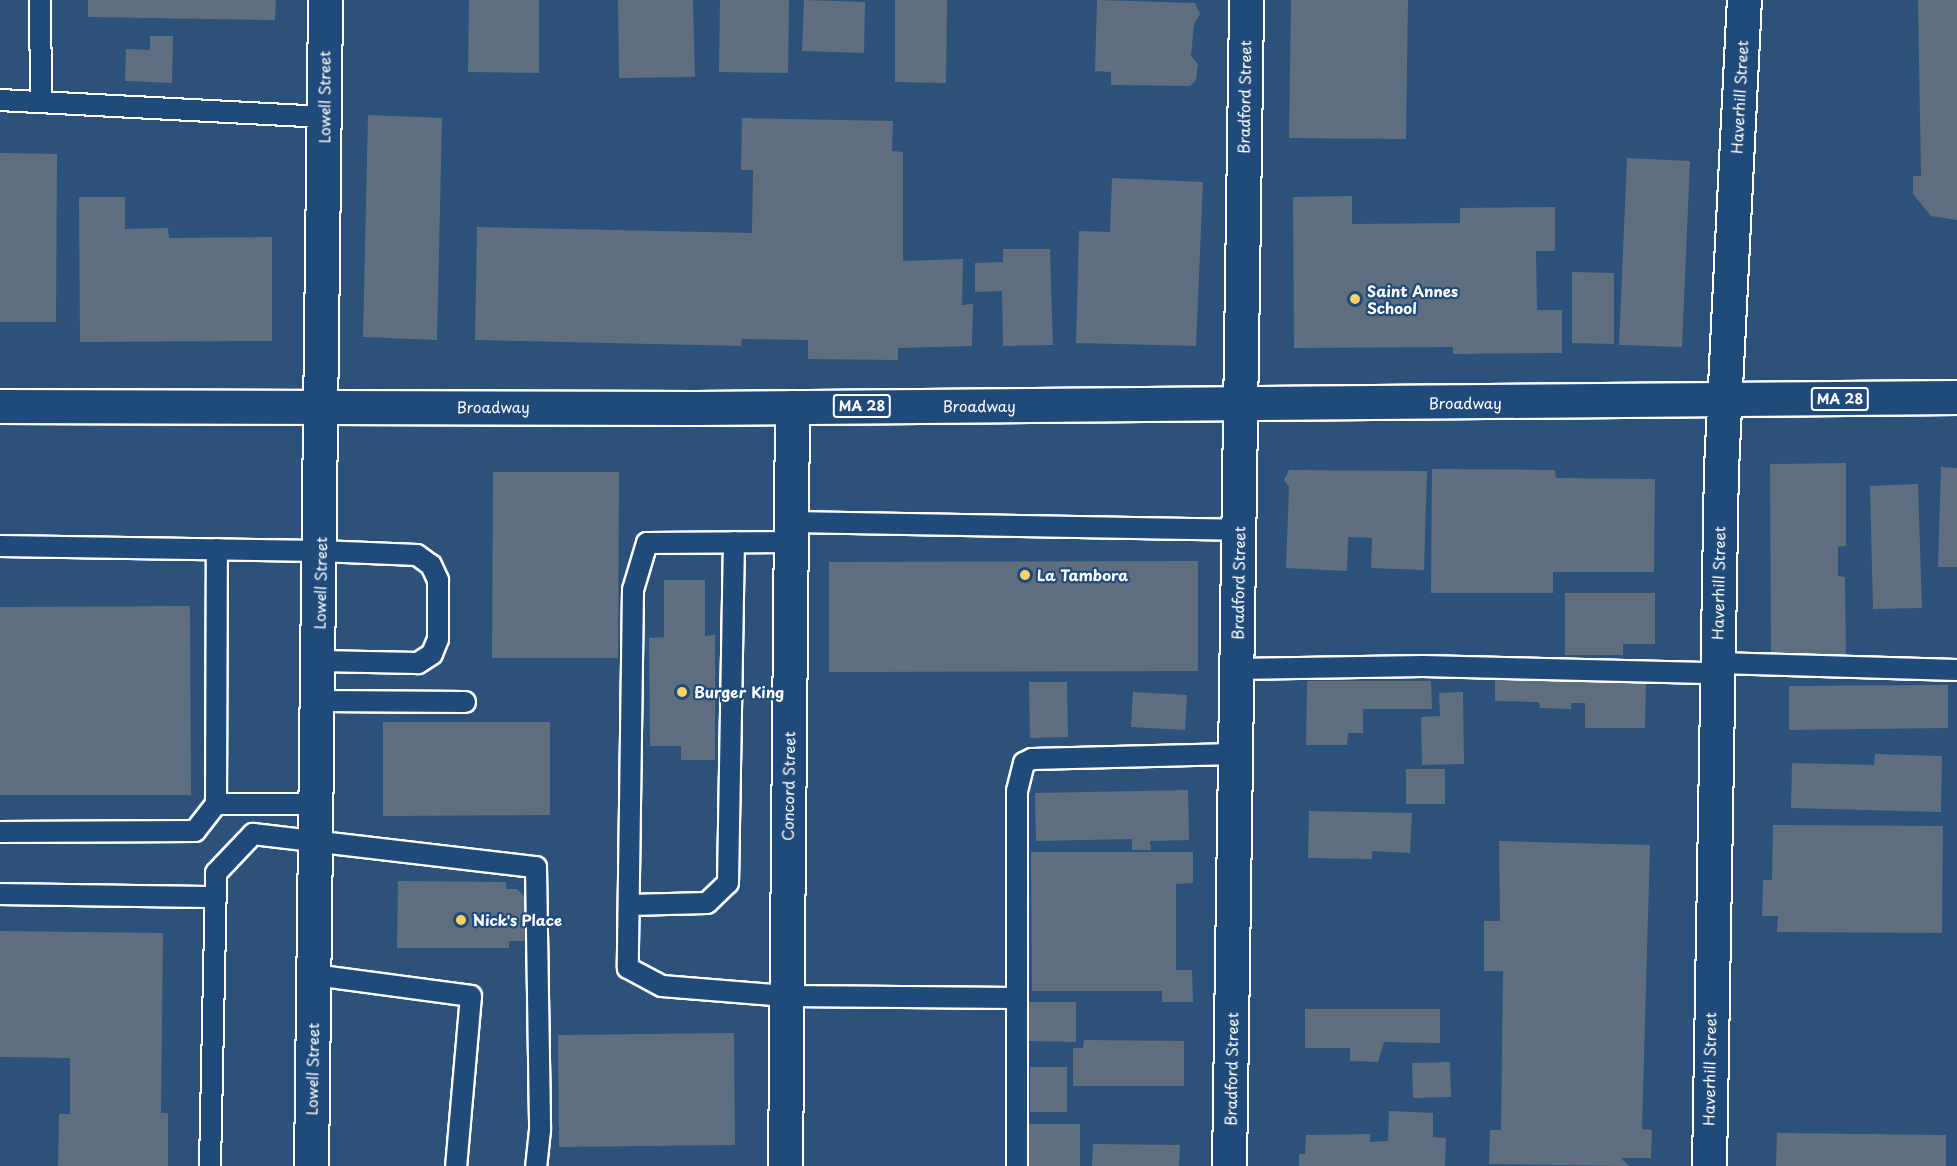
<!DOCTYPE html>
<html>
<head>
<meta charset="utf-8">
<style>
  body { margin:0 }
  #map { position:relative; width:1957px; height:1166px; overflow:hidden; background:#2c517b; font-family:"Playpen Sans",sans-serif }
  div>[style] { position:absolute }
  .building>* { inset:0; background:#606f80 }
  .roads { filter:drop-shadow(2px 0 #fff) drop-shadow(-2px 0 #fff) drop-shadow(0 2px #fff) drop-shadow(0 -2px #fff) }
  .service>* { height:20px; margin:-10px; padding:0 10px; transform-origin:10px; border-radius:10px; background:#1f4a7a }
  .minor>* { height:33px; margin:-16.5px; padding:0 16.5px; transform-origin:16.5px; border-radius:16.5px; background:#1f4a7a }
  .tertiary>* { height:33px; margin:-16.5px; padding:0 16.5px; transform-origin:16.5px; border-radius:16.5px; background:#1f4a7a }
  .secondary>* { height:33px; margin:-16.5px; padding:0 16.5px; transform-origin:16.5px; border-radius:16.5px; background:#1f4a7a }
  .primary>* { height:33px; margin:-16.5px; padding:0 16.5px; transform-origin:16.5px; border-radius:16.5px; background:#1f4a7a }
  .dots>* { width:16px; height:16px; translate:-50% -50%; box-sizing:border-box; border:3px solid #1f4a7a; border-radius:50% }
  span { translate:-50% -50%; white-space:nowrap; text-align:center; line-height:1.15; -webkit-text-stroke:4.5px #1f4a7a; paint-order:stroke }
  .shield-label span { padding:2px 4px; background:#1f4a7a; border:2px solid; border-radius:4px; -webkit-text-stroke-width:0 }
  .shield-label { font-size:14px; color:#fff; font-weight:700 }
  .street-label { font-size:15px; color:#fff }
  .poi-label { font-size:15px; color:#fff; font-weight:700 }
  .left { translate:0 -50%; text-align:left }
</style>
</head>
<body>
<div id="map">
  <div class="building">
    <i style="clip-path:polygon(88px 0,276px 0,275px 20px,88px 17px)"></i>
    <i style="clip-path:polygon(469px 0,539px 0,539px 73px,468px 72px)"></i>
    <i style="clip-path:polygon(618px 0,693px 0,695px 77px,619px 78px)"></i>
    <i style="clip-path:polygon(720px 0,789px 0,788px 73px,719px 72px)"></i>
    <i style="clip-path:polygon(804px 0,865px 2px,864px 53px,802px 51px)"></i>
    <i style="clip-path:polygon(895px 0,947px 0,946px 83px,895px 82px)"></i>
    <i style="clip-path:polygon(1097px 0,1195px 3px,1200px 14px,1194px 24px,1191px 56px,1198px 64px,1196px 80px,1190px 86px,1111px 85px,1111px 72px,1095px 71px)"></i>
    <i style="clip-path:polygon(1291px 0,1408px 0,1406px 139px,1289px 138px)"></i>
    <i style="clip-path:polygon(1918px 0,1957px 0,1957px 220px,1931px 216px,1913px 194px,1913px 176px,1921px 176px)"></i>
    <i style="clip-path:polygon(150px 36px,173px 36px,172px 83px,125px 81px,126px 49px,150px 50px)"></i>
    <i style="clip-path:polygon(368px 115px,442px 118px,437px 340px,363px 337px)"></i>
    <i style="clip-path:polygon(742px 118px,893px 121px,892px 151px,903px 152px,903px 261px,963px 259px,962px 305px,973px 304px,972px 346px,898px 348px,898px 360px,808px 359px,808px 340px,742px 339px,741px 346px,475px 340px,477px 227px,752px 233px,753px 170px,741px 170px)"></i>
    <i style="clip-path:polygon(0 153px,57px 154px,56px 322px,0 322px)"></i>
    <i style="clip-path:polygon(1627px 158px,1690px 161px,1682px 347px,1619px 345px)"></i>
    <i style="clip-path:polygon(1112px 178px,1203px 182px,1196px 346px,1076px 343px,1079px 231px,1110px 232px)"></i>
    <i style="clip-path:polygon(1352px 196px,1352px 224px,1460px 223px,1460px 208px,1555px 207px,1555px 251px,1536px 251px,1537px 310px,1562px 310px,1562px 353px,1453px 354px,1453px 347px,1294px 348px,1293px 197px)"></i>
    <i style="clip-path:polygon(79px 197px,125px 197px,125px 229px,168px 228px,169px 238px,272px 237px,272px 341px,80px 342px)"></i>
    <i style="clip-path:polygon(1003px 249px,1050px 249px,1053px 345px,1003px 346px,1002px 291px,975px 292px,975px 263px,1003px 262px)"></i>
    <i style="clip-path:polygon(1572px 272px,1614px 273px,1614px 344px,1572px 343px)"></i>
    <i style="clip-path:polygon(1846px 463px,1846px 546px,1838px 547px,1838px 576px,1845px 577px,1846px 657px,1771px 657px,1770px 464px)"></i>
    <i style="clip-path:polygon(1941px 467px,1957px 468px,1957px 567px,1938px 567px)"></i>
    <i style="clip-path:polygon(1432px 469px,1555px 470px,1556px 478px,1655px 479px,1654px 572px,1553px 572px,1553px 593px,1431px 593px)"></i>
    <i style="clip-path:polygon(1289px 470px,1427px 471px,1424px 570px,1371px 568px,1372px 538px,1348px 537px,1347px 571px,1286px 568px,1289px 487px,1284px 480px)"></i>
    <i style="clip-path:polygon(493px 472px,619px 472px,618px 658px,492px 658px)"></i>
    <i style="clip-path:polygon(1918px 484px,1922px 608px,1873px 609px,1870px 486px)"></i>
    <i style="clip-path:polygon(1198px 561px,1198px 671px,829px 672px,829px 562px)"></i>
    <i style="clip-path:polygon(664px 580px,705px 580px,705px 636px,715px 635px,715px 760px,681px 760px,681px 746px,650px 746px,649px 638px,664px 637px)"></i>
    <i style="clip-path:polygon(1565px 593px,1655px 593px,1655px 644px,1623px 644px,1623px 655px,1565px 655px)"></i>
    <i style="clip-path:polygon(190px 606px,191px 795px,0 795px,0 607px)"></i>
    <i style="clip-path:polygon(1495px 678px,1646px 680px,1645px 728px,1585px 728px,1585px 703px,1571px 703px,1571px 709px,1540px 708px,1539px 702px,1495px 701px)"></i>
    <i style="clip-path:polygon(1307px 681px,1431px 681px,1432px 709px,1363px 709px,1363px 733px,1348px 733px,1347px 745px,1306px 745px)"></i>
    <i style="clip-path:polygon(1029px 682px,1067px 682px,1068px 737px,1030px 738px)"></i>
    <i style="clip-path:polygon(1948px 685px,1948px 728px,1789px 730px,1789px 686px)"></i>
    <i style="clip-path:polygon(1133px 692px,1187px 695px,1185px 730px,1131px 727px)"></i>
    <i style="clip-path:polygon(1463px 692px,1464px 764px,1422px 765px,1421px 717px,1440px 716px,1439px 693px)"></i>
    <i style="clip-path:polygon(383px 722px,550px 722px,550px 815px,383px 816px)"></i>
    <i style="clip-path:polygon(1875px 754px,1942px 756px,1941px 812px,1791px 808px,1792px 763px,1874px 765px)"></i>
    <i style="clip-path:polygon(1406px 769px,1445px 769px,1445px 804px,1406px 804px)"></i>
    <i style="clip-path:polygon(1188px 790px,1189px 840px,1150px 841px,1151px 850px,1132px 850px,1132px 839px,1036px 841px,1035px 793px)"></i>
    <i style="clip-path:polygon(1309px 811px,1412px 813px,1410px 853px,1372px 851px,1372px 859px,1308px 858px)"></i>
    <i style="clip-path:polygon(1773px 825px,1943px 826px,1942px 933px,1777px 932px,1778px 916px,1762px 916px,1763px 880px,1772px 880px)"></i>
    <i style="clip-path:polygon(1499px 841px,1650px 845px,1642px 1129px,1652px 1130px,1651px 1158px,1621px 1158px,1629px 1166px,1489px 1164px,1490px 1130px,1501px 1130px,1503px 971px,1484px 971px,1484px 921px,1500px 921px)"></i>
    <i style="clip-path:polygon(1031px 852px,1193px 852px,1193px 883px,1176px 884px,1176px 970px,1192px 970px,1193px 1002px,1162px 1002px,1162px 991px,1032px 991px)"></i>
    <i style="clip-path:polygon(398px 881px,506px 882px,506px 889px,517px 889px,526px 898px,525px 941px,509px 941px,509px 948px,397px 948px)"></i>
    <i style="clip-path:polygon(0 931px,163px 933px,161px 1113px,168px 1113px,168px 1166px,58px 1166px,59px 1114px,70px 1114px,70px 1058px,0 1057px)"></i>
    <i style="clip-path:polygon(1025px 1002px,1076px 1002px,1076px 1042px,1025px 1041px)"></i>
    <i style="clip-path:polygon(1305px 1009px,1440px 1009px,1440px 1043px,1384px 1042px,1378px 1062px,1350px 1061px,1350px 1048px,1305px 1048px)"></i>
    <i style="clip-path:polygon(734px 1033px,735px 1145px,559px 1147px,558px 1035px)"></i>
    <i style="clip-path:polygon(1084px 1040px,1184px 1041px,1184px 1086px,1073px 1086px,1073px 1048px,1083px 1048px)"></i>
    <i style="clip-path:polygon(1450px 1062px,1451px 1097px,1413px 1098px,1412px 1063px)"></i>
    <i style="clip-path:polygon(1030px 1067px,1067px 1067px,1067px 1112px,1030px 1112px)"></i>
    <i style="clip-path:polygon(1389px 1111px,1433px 1113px,1433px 1137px,1446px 1138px,1445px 1166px,1299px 1166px,1299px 1154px,1305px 1154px,1306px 1135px,1370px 1134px,1370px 1142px,1388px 1141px)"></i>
    <i style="clip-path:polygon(1028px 1124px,1080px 1124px,1080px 1166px,1029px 1166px)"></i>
    <i style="clip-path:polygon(1777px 1133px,1946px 1135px,1946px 1166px,1776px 1166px)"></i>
    <i style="clip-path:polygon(1093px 1144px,1180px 1145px,1179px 1166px,1092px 1166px)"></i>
  </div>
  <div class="roads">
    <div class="service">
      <i style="left:40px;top:0;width:102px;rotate:89.4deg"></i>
      <i style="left:0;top:100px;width:324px;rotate:3deg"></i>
      <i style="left:791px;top:522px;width:447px;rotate:1deg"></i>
      <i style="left:791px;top:542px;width:144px;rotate:179.6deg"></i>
      <i style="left:647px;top:543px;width:49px;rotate:106.6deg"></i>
      <i style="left:633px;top:590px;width:378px;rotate:90.8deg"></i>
      <i style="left:628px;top:968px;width:38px;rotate:28deg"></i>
      <i style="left:662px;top:986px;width:124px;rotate:4.6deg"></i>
      <i style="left:786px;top:996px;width:230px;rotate:0.5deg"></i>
      <i style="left:0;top:546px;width:320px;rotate:0.9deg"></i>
      <i style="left:320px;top:551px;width:97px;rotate:2.4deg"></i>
      <i style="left:417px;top:555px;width:17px;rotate:36deg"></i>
      <i style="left:431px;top:565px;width:17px;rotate:65deg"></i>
      <i style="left:438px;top:580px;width:59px;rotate:90deg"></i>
      <i style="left:438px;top:639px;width:16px;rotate:112deg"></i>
      <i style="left:432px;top:654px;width:17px;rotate:147deg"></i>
      <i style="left:418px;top:663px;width:100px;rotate:-178.9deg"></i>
      <i style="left:1717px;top:663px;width:240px;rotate:1.7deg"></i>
      <i style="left:1236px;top:669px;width:187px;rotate:-0.9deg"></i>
      <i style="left:1423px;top:666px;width:293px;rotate:1.4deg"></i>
      <i style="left:318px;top:701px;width:147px;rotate:0.4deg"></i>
      <i style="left:216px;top:804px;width:100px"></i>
      <i style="left:0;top:832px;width:195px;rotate:-0.3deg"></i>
      <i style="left:195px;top:831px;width:34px;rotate:-52deg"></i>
      <i style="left:216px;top:804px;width:255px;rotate:-89.8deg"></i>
      <i style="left:0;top:894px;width:214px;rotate:0.8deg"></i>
      <i style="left:629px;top:905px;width:78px;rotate:-1.5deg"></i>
      <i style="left:707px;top:903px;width:29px;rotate:-44deg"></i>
      <i style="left:728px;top:883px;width:341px;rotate:-89deg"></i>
      <i style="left:314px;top:975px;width:158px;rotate:7.6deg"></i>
      <i style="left:471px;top:996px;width:171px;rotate:95deg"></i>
      <i style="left:210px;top:1166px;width:293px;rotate:-88.8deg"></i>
      <i style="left:216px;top:873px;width:54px;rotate:-46.5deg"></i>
      <i style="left:253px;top:834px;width:285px;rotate:6.7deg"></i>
      <i style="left:536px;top:867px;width:263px;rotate:89.1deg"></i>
      <i style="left:540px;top:1130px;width:36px;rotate:96deg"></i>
      <i style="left:1017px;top:1166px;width:375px;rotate:-90deg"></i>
      <i style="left:1017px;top:791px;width:29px;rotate:-76deg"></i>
      <i style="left:1024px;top:763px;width:9px;rotate:-27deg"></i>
      <i style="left:1032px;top:759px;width:203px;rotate:-1.4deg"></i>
    </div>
    <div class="minor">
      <i style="left:785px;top:1166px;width:759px;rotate:-89.47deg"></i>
      <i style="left:1229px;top:1166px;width:1166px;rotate:-89.16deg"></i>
    </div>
    <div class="tertiary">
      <i style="left:311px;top:1166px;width:1166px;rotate:-89.31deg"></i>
    </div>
    <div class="secondary">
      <i style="left:1709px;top:1166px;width:698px;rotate:-89.02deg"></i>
      <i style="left:1721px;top:468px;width:469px;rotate:-87.2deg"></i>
    </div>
    <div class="primary">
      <i style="left:0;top:406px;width:696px;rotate:0.16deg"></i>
      <i style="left:696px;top:408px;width:1261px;rotate:-0.5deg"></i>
    </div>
  </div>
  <div class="dots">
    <i style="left:1355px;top:299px;background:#ffd166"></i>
    <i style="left:1025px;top:575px;background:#ffd166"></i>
    <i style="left:682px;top:692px;background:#ffd166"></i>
    <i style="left:461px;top:920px;background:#ffd166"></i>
  </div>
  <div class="shield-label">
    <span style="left:1840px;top:399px">MA 28</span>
    <span style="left:862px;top:406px">MA 28</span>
  </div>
  <div class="street-label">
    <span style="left:324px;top:97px;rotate:-90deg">Lowell Street</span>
    <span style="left:1244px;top:97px;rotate:-89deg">Bradford Street</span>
    <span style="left:1739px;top:97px;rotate:-87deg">Haverhill Street</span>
    <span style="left:1465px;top:403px">Broadway</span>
    <span style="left:979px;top:406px">Broadway</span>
    <span style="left:493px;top:407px">Broadway</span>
    <span style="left:320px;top:583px;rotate:-89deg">Lowell Street</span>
    <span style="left:1238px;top:583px;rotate:-89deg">Bradford Street</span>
    <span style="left:1718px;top:583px;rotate:-89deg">Haverhill Street</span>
    <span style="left:788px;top:786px;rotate:-89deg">Concord Street</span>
    <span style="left:312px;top:1069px;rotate:-89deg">Lowell Street</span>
    <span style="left:1231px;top:1069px;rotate:-89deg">Bradford Street</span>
    <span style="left:1709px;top:1069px;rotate:-89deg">Haverhill Street</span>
  </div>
  <div class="poi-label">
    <span class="left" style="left:1367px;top:299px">Saint Annes<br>School</span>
    <span class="left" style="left:1037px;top:575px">La Tambora</span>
    <span class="left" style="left:694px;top:692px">Burger King</span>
    <span class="left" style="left:473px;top:920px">Nick's Place</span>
  </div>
</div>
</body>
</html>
